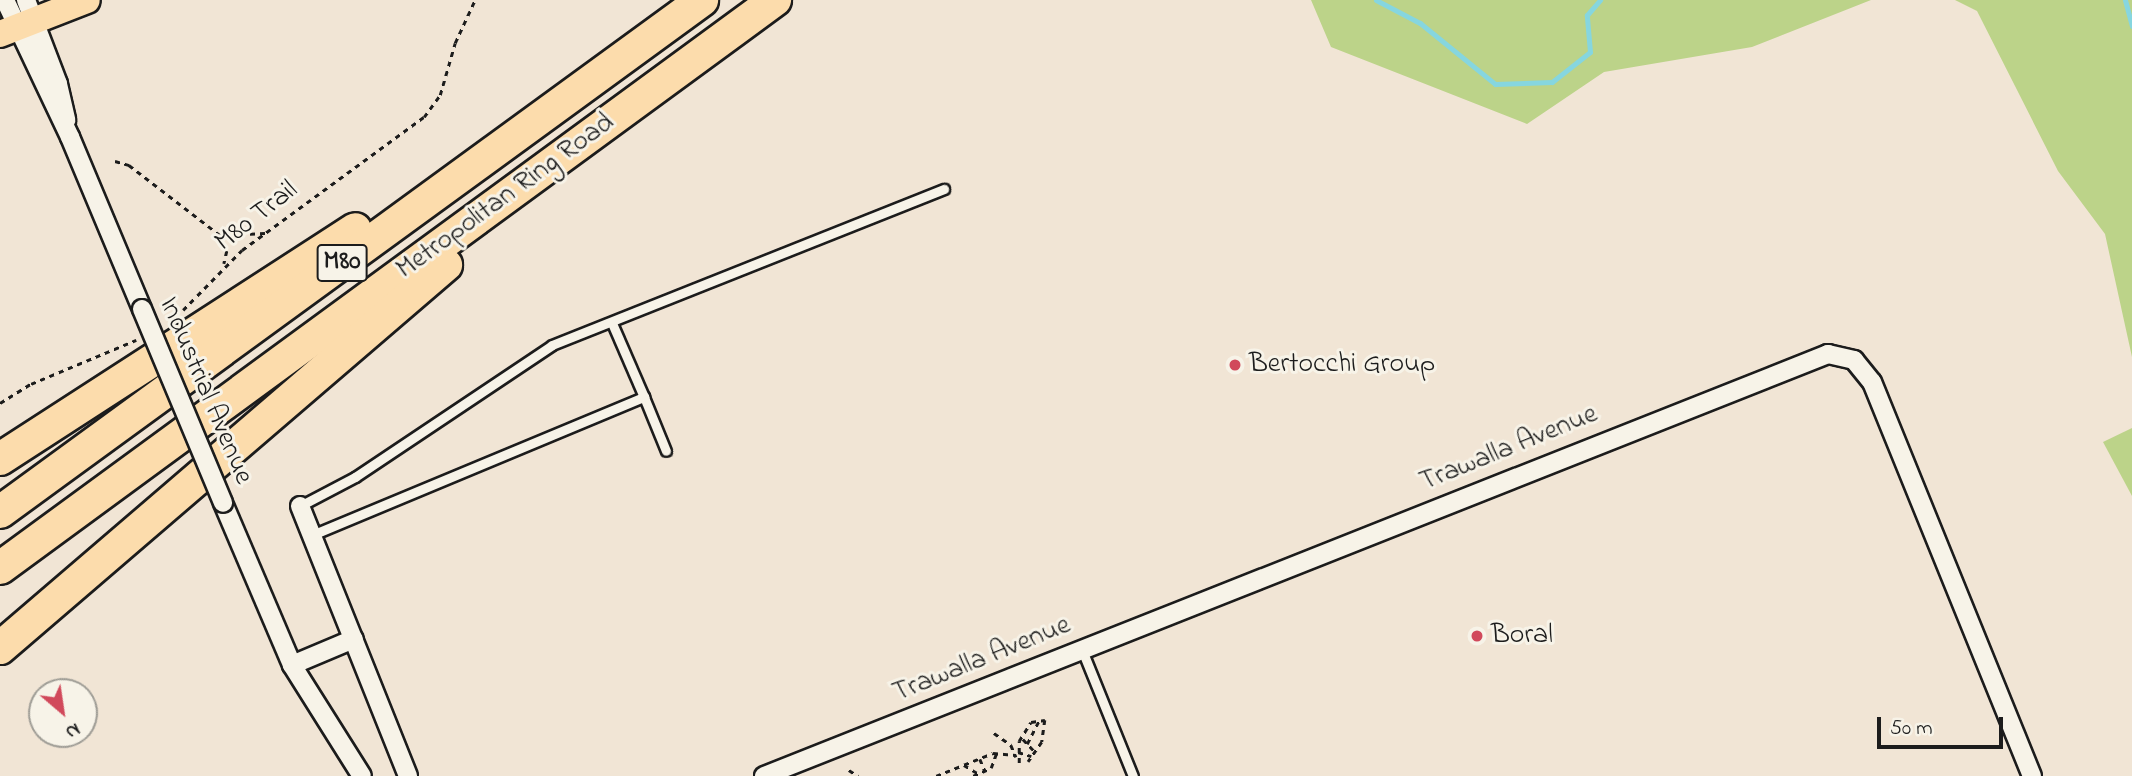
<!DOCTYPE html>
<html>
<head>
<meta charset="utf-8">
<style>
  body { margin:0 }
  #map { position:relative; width:2132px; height:776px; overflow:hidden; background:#f1e5d5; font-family:"Indie Flower",sans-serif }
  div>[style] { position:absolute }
  .green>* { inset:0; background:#bcd389 }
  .stream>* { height:5px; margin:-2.5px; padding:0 2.5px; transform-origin:2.5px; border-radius:2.5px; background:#86d6df }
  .path>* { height:2.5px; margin-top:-1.25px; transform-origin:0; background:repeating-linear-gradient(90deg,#1c1c1c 0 5px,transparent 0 10px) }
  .roads { filter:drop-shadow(2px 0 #1c1c1c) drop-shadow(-2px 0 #1c1c1c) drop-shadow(0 2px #1c1c1c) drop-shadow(0 -2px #1c1c1c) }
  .service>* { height:9px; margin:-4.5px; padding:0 4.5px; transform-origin:4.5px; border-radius:4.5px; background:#f7f3e8 }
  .minor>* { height:18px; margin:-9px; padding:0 9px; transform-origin:9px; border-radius:9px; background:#f7f3e8 }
  .primary>* { height:26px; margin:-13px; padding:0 13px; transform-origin:13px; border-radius:13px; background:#fcdcac }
  .motorway>* { height:32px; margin:-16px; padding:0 16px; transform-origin:16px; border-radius:16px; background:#fcdcac }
  .bridges { filter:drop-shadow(2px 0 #1c1c1c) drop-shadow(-2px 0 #1c1c1c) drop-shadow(0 2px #1c1c1c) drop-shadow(0 -2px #1c1c1c) }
  .minor-bridge>* { height:18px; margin:-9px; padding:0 9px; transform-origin:9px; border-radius:9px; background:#f7f3e8 }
  .dots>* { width:19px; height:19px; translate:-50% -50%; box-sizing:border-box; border:4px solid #f7f3e8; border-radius:50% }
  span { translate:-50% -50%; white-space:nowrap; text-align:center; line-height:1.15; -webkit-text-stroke:6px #f7f3e8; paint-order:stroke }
  .shield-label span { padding:2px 5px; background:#f7f3e8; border:2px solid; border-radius:5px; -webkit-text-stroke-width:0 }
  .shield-label { font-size:26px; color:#1c1c1c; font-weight:700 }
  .street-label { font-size:28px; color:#1c1c1c }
  .poi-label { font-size:28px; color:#1c1c1c }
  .left { translate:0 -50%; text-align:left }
  .north { position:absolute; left:28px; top:678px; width:70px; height:70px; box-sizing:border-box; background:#f7f3e8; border:2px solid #9f9d96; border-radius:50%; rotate:151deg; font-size:19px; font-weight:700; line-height:28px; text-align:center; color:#1c1c1c }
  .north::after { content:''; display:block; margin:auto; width:24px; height:32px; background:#d1495b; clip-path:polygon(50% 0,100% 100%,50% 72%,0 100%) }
  .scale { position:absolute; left:1877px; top:717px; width:126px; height:32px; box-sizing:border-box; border:4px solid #1c1c1c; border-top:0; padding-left:9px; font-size:21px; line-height:24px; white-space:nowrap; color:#1c1c1c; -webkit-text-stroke:5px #f7f3e8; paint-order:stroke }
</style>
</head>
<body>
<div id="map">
  <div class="green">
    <i style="clip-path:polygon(1311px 0,1871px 0,1752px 47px,1604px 72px,1527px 124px,1331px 47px)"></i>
    <i style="clip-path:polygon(1955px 0,2132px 0,2132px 357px,2105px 234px,2058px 171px,1977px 11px)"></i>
    <i style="clip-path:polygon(2132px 428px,2132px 496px,2103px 442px)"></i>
  </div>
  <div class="stream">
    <i style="left:1376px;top:0;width:50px;rotate:27.6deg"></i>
    <i style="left:1420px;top:23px;width:97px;rotate:39.1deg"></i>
    <i style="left:1495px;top:84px;width:57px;rotate:-2deg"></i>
    <i style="left:1552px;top:82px;width:48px;rotate:-38.3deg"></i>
    <i style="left:1590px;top:52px;width:37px;rotate:-95deg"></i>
    <i style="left:1587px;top:15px;width:20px;rotate:-49deg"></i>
    <i style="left:2125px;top:0;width:27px;rotate:75deg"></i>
  </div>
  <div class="path">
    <i style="left:115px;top:161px;width:15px;rotate:16deg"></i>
    <i style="left:129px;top:165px;width:115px;rotate:37.6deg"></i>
    <i style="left:220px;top:235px;width:45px;rotate:-2.5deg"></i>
    <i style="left:220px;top:235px;width:17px;rotate:66deg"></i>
    <i style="left:227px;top:251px;width:13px;rotate:103deg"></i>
    <i style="left:183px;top:310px;width:84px;rotate:-45.5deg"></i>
    <i style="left:242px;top:250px;width:225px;rotate:-36.2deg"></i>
    <i style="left:424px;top:117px;width:27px;rotate:-54deg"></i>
    <i style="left:440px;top:95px;width:54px;rotate:-73.9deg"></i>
    <i style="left:455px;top:43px;width:47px;rotate:-65.1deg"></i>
    <i style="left:0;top:403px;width:36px;rotate:-32deg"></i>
    <i style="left:31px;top:384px;width:114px;rotate:-22.7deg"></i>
    <i style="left:994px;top:733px;width:21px;rotate:35deg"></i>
    <i style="left:1011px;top:745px;width:13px;rotate:67deg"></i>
    <i style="left:1023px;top:739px;width:18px;rotate:47deg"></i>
    <i style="left:1027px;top:744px;width:27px;rotate:-63deg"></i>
    <i style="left:1018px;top:752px;width:14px;rotate:17deg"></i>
    <i style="left:980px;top:759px;width:13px;rotate:67deg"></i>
    <i style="left:1019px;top:763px;width:22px;rotate:-90deg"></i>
    <i style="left:1019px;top:741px;width:22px;rotate:-58deg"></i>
    <i style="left:1031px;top:722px;width:14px;rotate:-8deg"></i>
    <i style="left:1045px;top:720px;width:22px;rotate:98deg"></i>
    <i style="left:1042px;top:742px;width:24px;rotate:125deg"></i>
    <i style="left:964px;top:765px;width:17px;rotate:31deg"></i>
    <i style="left:849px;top:770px;width:11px;rotate:34deg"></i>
    <i style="left:936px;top:776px;width:61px;rotate:-22deg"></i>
    <i style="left:993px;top:753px;width:23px;rotate:5deg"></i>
    <i style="left:973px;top:776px;width:20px;rotate:-24deg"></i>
    <i style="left:991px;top:768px;width:15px;rotate:-70deg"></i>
  </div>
  <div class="roads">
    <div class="service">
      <i style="left:644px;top:397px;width:58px;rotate:67.8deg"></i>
      <i style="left:300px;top:506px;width:62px;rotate:-27.8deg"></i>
      <i style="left:355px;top:477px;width:237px;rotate:-33.8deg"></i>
      <i style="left:552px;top:345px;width:422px;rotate:-21.7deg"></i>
      <i style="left:312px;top:535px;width:360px;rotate:-22.6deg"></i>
      <i style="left:644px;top:397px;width:81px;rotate:-113.4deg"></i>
      <i style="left:1082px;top:650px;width:136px;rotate:68deg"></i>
    </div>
    <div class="minor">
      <i style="left:5px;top:0;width:152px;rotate:64.6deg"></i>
      <i style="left:70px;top:137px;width:186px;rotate:67.3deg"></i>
      <i style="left:26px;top:0;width:90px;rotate:69.1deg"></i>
      <i style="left:58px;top:84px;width:37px;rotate:77deg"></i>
      <i style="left:223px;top:503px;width:176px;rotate:66.9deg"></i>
      <i style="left:292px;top:665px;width:131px;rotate:57.8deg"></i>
      <i style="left:300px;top:506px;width:291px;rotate:68.2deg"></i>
      <i style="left:292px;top:665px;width:67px;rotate:-22.8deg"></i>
      <i style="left:764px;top:776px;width:1145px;rotate:-21.63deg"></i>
      <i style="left:1828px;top:354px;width:27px;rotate:13deg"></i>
      <i style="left:1854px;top:360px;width:28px;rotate:51deg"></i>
      <i style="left:1872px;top:382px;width:425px;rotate:67.9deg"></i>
    </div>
    <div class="primary">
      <i style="left:0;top:34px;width:93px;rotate:-21.3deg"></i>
    </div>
    <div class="motorway">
      <i style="left:0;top:459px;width:423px;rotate:-32.9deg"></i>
      <i style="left:0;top:512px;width:869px;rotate:-36.1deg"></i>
      <i style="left:0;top:568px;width:961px;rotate:-36.24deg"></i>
      <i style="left:0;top:648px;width:588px;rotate:-40.65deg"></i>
    </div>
  </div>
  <div class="bridges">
    <div class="minor-bridge">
      <i style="left:142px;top:309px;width:210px;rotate:67.3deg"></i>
    </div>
  </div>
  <div class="dots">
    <i style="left:1235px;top:365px;background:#d1495b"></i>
    <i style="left:1477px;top:636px;background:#d1495b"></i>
  </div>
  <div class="shield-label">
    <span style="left:342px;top:263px">M80</span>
  </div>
  <div class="street-label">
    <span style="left:506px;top:197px;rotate:-36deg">Metropolitan Ring Road</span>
    <span style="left:257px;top:217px;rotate:-38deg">M80 Trail</span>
    <span style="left:205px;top:391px;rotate:67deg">Industrial Avenue</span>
    <span style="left:1509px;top:449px;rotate:-22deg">Trawalla Avenue</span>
    <span style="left:982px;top:660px;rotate:-22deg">Trawalla Avenue</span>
  </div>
  <div class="poi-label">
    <span class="left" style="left:1249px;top:365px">Bertocchi Group</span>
    <span class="left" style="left:1491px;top:636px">Boral</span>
  </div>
  <div class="north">N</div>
  <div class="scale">50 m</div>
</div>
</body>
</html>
